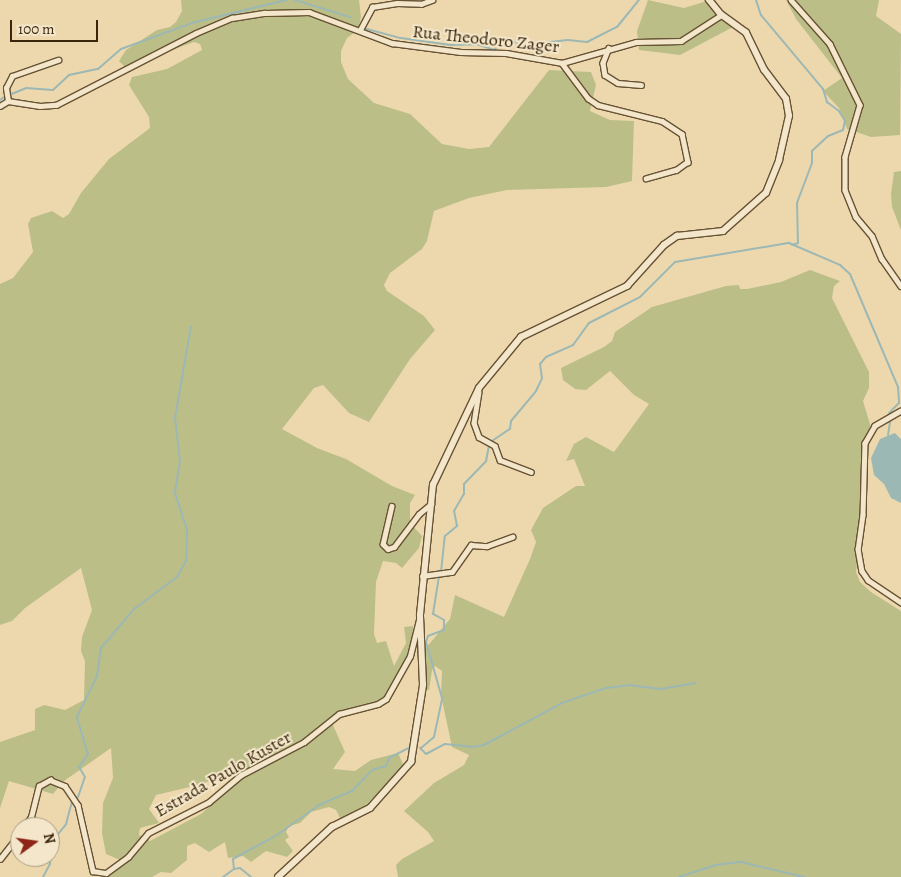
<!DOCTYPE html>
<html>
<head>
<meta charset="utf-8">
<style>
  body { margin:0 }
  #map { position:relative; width:901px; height:877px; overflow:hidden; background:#edd8ae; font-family:Alegreya,serif }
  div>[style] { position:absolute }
  .green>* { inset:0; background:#bcbe88 }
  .water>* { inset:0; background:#9cb8b4 }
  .stream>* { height:2px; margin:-1px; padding:0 1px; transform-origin:1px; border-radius:1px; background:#9cb8b4 }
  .roads { filter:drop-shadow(1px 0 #675234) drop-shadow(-1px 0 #675234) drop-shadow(0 1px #675234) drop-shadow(0 -1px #675234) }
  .minor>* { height:4.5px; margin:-2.25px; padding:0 2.25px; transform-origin:2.25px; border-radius:2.25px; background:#f3e6ca }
  .tertiary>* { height:5.5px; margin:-2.75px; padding:0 2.75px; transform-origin:2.75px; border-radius:2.75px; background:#f3e6ca }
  span { translate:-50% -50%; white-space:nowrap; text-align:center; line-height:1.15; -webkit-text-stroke:4px #f3e6ca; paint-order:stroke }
  .street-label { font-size:18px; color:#3a260b }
  .north { position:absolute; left:10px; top:817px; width:50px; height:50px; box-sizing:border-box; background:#f3e6ca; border:1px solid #a9997e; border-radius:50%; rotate:76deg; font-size:14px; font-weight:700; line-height:20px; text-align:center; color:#3a260b }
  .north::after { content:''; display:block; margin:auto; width:18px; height:22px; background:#8f2418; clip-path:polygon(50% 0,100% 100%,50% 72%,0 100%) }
  .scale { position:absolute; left:10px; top:20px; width:88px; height:22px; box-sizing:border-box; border:2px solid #3a260b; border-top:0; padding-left:6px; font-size:15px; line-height:18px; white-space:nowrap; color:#3a260b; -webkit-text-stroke:4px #f3e6ca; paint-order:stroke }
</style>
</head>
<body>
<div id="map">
  <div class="green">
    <i style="clip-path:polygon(evenodd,181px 0,359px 0,361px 17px,358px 30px,347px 38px,341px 51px,341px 62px,348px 79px,374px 103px,410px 114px,442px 144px,469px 149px,489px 147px,549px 70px,591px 72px,596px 85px,590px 111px,610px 120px,634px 121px,632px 181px,606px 187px,507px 190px,469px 198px,434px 211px,427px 241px,422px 249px,390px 273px,384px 285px,387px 291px,424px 316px,435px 330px,410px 359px,369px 422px,349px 413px,323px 385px,314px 388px,282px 429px,317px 448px,346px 459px,392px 486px,415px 495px,410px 503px,410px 523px,422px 536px,419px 548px,402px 568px,396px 563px,383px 561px,376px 582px,374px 634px,377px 643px,386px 641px,394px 666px,406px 643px,404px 627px,413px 626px,412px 654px,391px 695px,384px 702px,339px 717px,332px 723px,345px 752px,333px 769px,355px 771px,371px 760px,398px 753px,404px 766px,366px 805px,341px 820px,336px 810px,329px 807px,311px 812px,300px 823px,289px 826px,286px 832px,289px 837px,285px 840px,293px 851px,287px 857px,266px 851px,251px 862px,243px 856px,228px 858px,225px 842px,209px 852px,195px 843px,187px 846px,187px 860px,171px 873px,161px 872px,152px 877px,107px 877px,120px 860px,106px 854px,102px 833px,103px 803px,113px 778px,111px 748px,64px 781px,53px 794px,9px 781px,0 808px,0 742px,35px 730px,35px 709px,44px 705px,65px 710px,84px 700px,85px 661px,81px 651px,82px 637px,92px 610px,81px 568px,25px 608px,12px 621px,0 625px,0 284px,13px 278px,33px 252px,28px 224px,31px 218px,52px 211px,63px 218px,69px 214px,81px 193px,109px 159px,150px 128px,149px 117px,129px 85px,132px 77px,167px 69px,202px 50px,200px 44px,194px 42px,125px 67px,119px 61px,126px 50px,157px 30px,170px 27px,176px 22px,182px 11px,181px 0,232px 771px,238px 781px,201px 814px,150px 841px,139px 835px,140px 828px,159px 823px,149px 809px,156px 795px,202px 784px,232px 771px)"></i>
    <i style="clip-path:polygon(648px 0,684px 8px,707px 1px,723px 21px,733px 27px,680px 55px,639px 50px,637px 31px)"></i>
    <i style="clip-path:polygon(786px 0,879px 0,876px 16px,901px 34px,900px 135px,871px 137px,847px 129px,839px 108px,823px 91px,842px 78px,796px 19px)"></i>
    <i style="clip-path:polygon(901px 171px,901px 230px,892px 207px,891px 194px,894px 172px)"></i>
    <i style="clip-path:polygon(810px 270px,840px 281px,834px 286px,832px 298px,869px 372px,869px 388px,863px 401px,873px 434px,863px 453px,859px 509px,863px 518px,856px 572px,860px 582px,871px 592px,901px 611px,901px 877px,398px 877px,396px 865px,402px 859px,434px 841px,428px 832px,404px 811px,434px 783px,464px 765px,469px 755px,452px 747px,441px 695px,442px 671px,435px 666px,432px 670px,429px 690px,420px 687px,426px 648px,450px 619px,455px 595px,504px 617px,530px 559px,536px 542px,531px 530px,543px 508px,576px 486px,585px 486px,574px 459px,566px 461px,574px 444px,586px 437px,614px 452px,649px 404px,634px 395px,610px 371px,586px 390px,575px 389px,563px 380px,561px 368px,604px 347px,612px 341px,615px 332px,652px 307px,726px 286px,739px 285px,740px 289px,747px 289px,781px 282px)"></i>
  </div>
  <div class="water">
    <i style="clip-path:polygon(895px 433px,901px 439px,901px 503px,891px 498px,884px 484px,874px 475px,871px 458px,880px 439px)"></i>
  </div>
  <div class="stream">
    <i style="left:295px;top:0;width:58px;rotate:17.2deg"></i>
    <i style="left:756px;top:0;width:16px;rotate:72deg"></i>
    <i style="left:761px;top:15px;width:97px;rotate:50deg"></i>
    <i style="left:823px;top:89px;width:14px;rotate:73deg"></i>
    <i style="left:827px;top:102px;width:15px;rotate:37deg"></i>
    <i style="left:839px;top:111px;width:12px;rotate:59deg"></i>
    <i style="left:845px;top:121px;width:9px;rotate:103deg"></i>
    <i style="left:843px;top:130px;width:16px;rotate:158deg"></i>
    <i style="left:828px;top:136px;width:22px;rotate:137deg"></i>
    <i style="left:812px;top:151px;width:12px;rotate:90deg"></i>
    <i style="left:812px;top:163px;width:43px;rotate:110.6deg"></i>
    <i style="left:797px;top:203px;width:40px;rotate:88.6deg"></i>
    <i style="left:798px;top:243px;width:6px;rotate:162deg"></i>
    <i style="left:363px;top:28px;width:39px;rotate:15deg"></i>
    <i style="left:401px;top:38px;width:50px;rotate:8deg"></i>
    <i style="left:451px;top:45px;width:25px;rotate:-2deg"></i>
    <i style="left:476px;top:44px;width:19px;rotate:18deg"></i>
    <i style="left:494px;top:50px;width:16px;rotate:-43deg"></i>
    <i style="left:506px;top:39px;width:18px;rotate:19deg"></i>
    <i style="left:523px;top:45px;width:45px;rotate:-6.3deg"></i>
    <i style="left:568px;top:40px;width:19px;rotate:6deg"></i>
    <i style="left:587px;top:42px;width:34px;rotate:-27deg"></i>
    <i style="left:617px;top:27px;width:35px;rotate:-51deg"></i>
    <i style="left:9px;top:95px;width:18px;rotate:-22deg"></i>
    <i style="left:26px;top:88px;width:27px;rotate:4deg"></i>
    <i style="left:53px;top:90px;width:22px;rotate:-43deg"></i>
    <i style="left:69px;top:75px;width:30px;rotate:-12deg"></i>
    <i style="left:98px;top:69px;width:30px;rotate:-41deg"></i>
    <i style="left:121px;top:49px;width:76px;rotate:-20.1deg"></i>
    <i style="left:192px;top:23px;width:97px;rotate:-13.7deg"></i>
    <i style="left:0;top:100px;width:5px;rotate:-37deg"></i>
    <i style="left:888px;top:435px;width:13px;rotate:-81deg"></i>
    <i style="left:492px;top:441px;width:22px;rotate:-34deg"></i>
    <i style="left:510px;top:429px;width:8px;rotate:-83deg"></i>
    <i style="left:511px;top:421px;width:39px;rotate:-50deg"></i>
    <i style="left:536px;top:391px;width:14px;rotate:-65deg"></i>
    <i style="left:542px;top:378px;width:14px;rotate:-98deg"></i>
    <i style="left:540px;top:364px;width:9px;rotate:-49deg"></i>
    <i style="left:546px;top:357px;width:30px;rotate:-24deg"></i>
    <i style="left:573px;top:345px;width:27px;rotate:-54deg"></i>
    <i style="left:589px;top:323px;width:57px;rotate:-27deg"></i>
    <i style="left:640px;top:297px;width:49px;rotate:-45deg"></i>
    <i style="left:675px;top:262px;width:116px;rotate:-9.5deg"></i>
    <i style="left:789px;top:243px;width:56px;rotate:23.3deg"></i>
    <i style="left:840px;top:265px;width:13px;rotate:42deg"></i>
    <i style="left:850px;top:274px;width:123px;rotate:67deg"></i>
    <i style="left:898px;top:387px;width:16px;rotate:86deg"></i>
    <i style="left:899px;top:403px;width:14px;rotate:135deg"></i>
    <i style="left:441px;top:572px;width:36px;rotate:-84deg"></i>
    <i style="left:445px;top:536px;width:16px;rotate:-40deg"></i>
    <i style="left:457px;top:526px;width:15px;rotate:-101deg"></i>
    <i style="left:454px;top:511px;width:20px;rotate:-60deg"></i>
    <i style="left:464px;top:494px;width:10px;rotate:-90deg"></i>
    <i style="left:464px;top:484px;width:32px;rotate:-46deg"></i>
    <i style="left:486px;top:461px;width:15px;rotate:-79deg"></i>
    <i style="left:420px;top:748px;width:8px;rotate:45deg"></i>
    <i style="left:426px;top:754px;width:21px;rotate:-28deg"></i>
    <i style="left:445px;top:744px;width:27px;rotate:6deg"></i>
    <i style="left:472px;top:747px;width:12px;rotate:-9deg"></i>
    <i style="left:484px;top:745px;width:89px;rotate:-28.3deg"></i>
    <i style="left:562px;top:703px;width:46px;rotate:-18.8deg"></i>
    <i style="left:606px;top:688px;width:23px;rotate:-7deg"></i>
    <i style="left:629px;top:685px;width:32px;rotate:7deg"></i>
    <i style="left:661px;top:689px;width:35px;rotate:-10deg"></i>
    <i style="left:421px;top:748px;width:17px;rotate:-40deg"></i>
    <i style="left:434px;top:737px;width:40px;rotate:-78deg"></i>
    <i style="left:442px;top:698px;width:58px;rotate:-105.9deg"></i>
    <i style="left:426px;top:642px;width:6px;rotate:-72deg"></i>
    <i style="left:428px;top:636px;width:17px;rotate:-21deg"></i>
    <i style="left:444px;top:630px;width:10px;rotate:-90deg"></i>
    <i style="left:444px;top:620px;width:13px;rotate:-151deg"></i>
    <i style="left:433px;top:614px;width:36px;rotate:-81deg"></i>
    <i style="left:78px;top:797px;width:21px;rotate:-71deg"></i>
    <i style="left:85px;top:777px;width:12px;rotate:-121deg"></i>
    <i style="left:79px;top:767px;width:16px;rotate:-55deg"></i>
    <i style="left:88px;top:754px;width:39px;rotate:-107deg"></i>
    <i style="left:77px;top:717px;width:46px;rotate:-64deg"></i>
    <i style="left:97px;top:676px;width:28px;rotate:-82deg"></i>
    <i style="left:101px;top:648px;width:51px;rotate:-49.8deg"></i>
    <i style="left:134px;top:609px;width:54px;rotate:-36.7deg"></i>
    <i style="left:177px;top:577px;width:18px;rotate:-61deg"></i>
    <i style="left:186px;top:561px;width:31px;rotate:-88deg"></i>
    <i style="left:187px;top:530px;width:40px;rotate:-108deg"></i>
    <i style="left:175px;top:492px;width:31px;rotate:-81deg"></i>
    <i style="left:180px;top:461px;width:43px;rotate:-96.6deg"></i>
    <i style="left:175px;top:418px;width:93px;rotate:-80.1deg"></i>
    <i style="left:50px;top:844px;width:26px;rotate:-51deg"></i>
    <i style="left:66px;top:824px;width:23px;rotate:-75deg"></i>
    <i style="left:234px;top:869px;width:10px;rotate:-96deg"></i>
    <i style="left:233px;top:859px;width:50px;rotate:-28.6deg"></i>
    <i style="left:277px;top:835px;width:52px;rotate:-35.5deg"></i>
    <i style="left:319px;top:805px;width:36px;rotate:-23deg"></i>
    <i style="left:352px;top:791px;width:29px;rotate:-46deg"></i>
    <i style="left:372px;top:770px;width:15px;rotate:-16deg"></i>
    <i style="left:386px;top:766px;width:9px;rotate:-69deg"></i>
    <i style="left:389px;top:758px;width:25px;rotate:-27deg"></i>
    <i style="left:234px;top:869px;width:6px;rotate:-9deg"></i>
    <i style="left:240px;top:868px;width:14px;rotate:39deg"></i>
    <i style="left:43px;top:877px;width:15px;rotate:-62deg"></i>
    <i style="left:50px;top:864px;width:7px;rotate:-90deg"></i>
    <i style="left:223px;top:877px;width:14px;rotate:-36deg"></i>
    <i style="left:679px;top:877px;width:38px;rotate:-18deg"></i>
    <i style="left:715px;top:865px;width:26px;rotate:-7deg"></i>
    <i style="left:741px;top:862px;width:65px;rotate:13.4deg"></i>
  </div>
  <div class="roads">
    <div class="minor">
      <i style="left:791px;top:0;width:59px;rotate:48.4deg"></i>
      <i style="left:830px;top:44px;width:68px;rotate:63.8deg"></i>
      <i style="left:860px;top:105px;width:54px;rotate:106.1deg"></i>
      <i style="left:845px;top:157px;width:33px;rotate:90deg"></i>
      <i style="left:845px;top:190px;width:29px;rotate:68deg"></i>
      <i style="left:856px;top:217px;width:25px;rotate:50deg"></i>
      <i style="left:872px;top:236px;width:25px;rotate:67deg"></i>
      <i style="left:882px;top:259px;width:33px;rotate:55deg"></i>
      <i style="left:360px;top:30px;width:26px;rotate:-62deg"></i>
      <i style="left:372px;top:7px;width:25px;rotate:-9deg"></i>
      <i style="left:397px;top:3px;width:24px;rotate:2deg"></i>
      <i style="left:421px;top:4px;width:12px;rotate:-20deg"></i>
      <i style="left:609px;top:48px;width:16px;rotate:112deg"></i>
      <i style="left:603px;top:63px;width:12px;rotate:81deg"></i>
      <i style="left:605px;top:75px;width:15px;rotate:32deg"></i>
      <i style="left:618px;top:83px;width:23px;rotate:5deg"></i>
      <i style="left:562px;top:63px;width:44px;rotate:53.4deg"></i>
      <i style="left:588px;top:98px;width:12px;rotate:35deg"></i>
      <i style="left:598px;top:105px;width:66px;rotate:14deg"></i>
      <i style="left:662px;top:121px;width:24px;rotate:33deg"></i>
      <i style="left:682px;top:134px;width:29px;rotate:78deg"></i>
      <i style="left:688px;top:162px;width:14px;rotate:144deg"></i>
      <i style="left:677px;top:170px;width:32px;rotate:164deg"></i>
      <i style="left:8px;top:101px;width:13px;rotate:-99deg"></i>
      <i style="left:6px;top:88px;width:13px;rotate:-63deg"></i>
      <i style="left:12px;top:76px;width:49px;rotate:-19.2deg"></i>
      <i style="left:0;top:106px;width:9px;rotate:-32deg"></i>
      <i style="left:8px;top:101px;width:32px;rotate:9deg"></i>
      <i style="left:40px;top:106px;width:16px;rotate:-4deg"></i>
      <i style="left:56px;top:105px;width:157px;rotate:-27.2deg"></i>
      <i style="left:196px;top:33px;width:39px;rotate:-23deg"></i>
      <i style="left:232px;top:18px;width:33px;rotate:-9deg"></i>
      <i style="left:265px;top:13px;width:44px;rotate:-1.3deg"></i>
      <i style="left:309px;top:12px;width:89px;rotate:20.5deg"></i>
      <i style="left:392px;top:43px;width:69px;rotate:7.5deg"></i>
      <i style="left:460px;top:52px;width:46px;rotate:1.2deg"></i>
      <i style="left:506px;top:53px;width:57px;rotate:10.1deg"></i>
      <i style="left:562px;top:63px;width:77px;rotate:-15.8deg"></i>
      <i style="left:636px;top:42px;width:45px;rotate:-1.3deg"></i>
      <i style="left:681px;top:41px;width:48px;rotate:-33deg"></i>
      <i style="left:479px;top:392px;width:31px;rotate:99deg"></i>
      <i style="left:474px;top:423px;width:15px;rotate:70deg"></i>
      <i style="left:479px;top:437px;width:18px;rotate:29deg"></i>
      <i style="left:495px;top:446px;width:15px;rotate:70deg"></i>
      <i style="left:500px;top:460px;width:33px;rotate:21deg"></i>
      <i style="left:901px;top:411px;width:30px;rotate:150deg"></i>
      <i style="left:875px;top:426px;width:20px;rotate:120deg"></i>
      <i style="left:865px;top:443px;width:72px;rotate:91.6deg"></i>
      <i style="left:863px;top:515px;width:34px;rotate:98deg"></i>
      <i style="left:858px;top:549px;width:22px;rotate:80deg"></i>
      <i style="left:862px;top:571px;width:11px;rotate:56deg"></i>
      <i style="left:868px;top:580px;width:40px;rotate:34deg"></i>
      <i style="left:392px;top:506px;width:39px;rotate:103deg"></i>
      <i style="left:383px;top:544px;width:7px;rotate:45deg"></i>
      <i style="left:388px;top:549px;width:6px;rotate:-18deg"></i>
      <i style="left:394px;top:547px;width:41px;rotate:-52.9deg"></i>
      <i style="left:419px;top:514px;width:16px;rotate:-40deg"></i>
      <i style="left:422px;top:576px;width:30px;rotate:-8deg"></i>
      <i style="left:452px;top:572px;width:33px;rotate:-55deg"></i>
      <i style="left:471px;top:545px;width:16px;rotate:4deg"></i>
      <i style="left:487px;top:546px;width:27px;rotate:-20deg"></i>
      <i style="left:24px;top:827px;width:12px;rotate:-55deg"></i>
      <i style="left:31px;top:817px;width:32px;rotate:-76deg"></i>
      <i style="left:39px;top:786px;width:13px;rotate:-29deg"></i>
      <i style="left:50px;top:780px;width:16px;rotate:22deg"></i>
      <i style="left:65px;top:786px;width:23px;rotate:56deg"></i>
      <i style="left:78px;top:805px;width:68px;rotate:77.2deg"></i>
      <i style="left:93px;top:871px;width:13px;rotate:9deg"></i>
      <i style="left:106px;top:873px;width:27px;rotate:-36deg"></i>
      <i style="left:128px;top:857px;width:31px;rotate:-50deg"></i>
      <i style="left:148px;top:833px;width:68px;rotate:-26.9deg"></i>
      <i style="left:209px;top:802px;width:42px;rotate:-40.2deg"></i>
      <i style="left:241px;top:775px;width:71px;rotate:-27.6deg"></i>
      <i style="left:304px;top:742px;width:45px;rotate:-38.7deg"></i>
      <i style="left:339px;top:714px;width:40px;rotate:-14.4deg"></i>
      <i style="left:378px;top:704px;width:9px;rotate:-32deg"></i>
      <i style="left:386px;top:699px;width:49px;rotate:-60.8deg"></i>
      <i style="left:410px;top:656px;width:38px;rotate:-76deg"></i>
      <i style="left:0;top:859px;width:33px;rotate:-52deg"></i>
    </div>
    <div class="tertiary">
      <i style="left:278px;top:877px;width:74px;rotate:-42.8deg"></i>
      <i style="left:332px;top:827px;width:42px;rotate:-26.6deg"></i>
      <i style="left:370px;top:808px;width:62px;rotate:-48.3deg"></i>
      <i style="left:411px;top:762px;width:78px;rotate:-81.1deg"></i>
      <i style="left:423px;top:685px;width:70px;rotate:-92.5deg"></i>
      <i style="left:420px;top:615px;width:131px;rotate:-84.3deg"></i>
      <i style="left:433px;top:485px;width:107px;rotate:-64.6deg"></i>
      <i style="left:479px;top:388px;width:66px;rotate:-50.5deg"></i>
      <i style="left:521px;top:337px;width:118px;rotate:-25.7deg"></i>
      <i style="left:627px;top:286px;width:55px;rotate:-47.9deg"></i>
      <i style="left:664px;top:245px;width:16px;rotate:-35deg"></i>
      <i style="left:677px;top:236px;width:46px;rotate:-6.2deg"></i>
      <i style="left:723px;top:231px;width:57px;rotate:-41.5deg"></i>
      <i style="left:766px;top:193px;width:35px;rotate:-68deg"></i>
      <i style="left:779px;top:160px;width:45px;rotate:-77.2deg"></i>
      <i style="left:789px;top:116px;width:17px;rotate:-100deg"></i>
      <i style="left:786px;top:99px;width:36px;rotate:-127deg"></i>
      <i style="left:764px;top:70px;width:41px;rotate:-115.9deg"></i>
      <i style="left:746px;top:33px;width:31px;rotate:-144deg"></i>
      <i style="left:721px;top:15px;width:19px;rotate:-129deg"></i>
    </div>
  </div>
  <div class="street-label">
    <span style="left:486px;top:39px;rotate:6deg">Rua Theodoro Zager</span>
    <span style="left:223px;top:774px;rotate:-30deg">Estrada Paulo Kuster</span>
  </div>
  <div class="north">N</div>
  <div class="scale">100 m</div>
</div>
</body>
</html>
